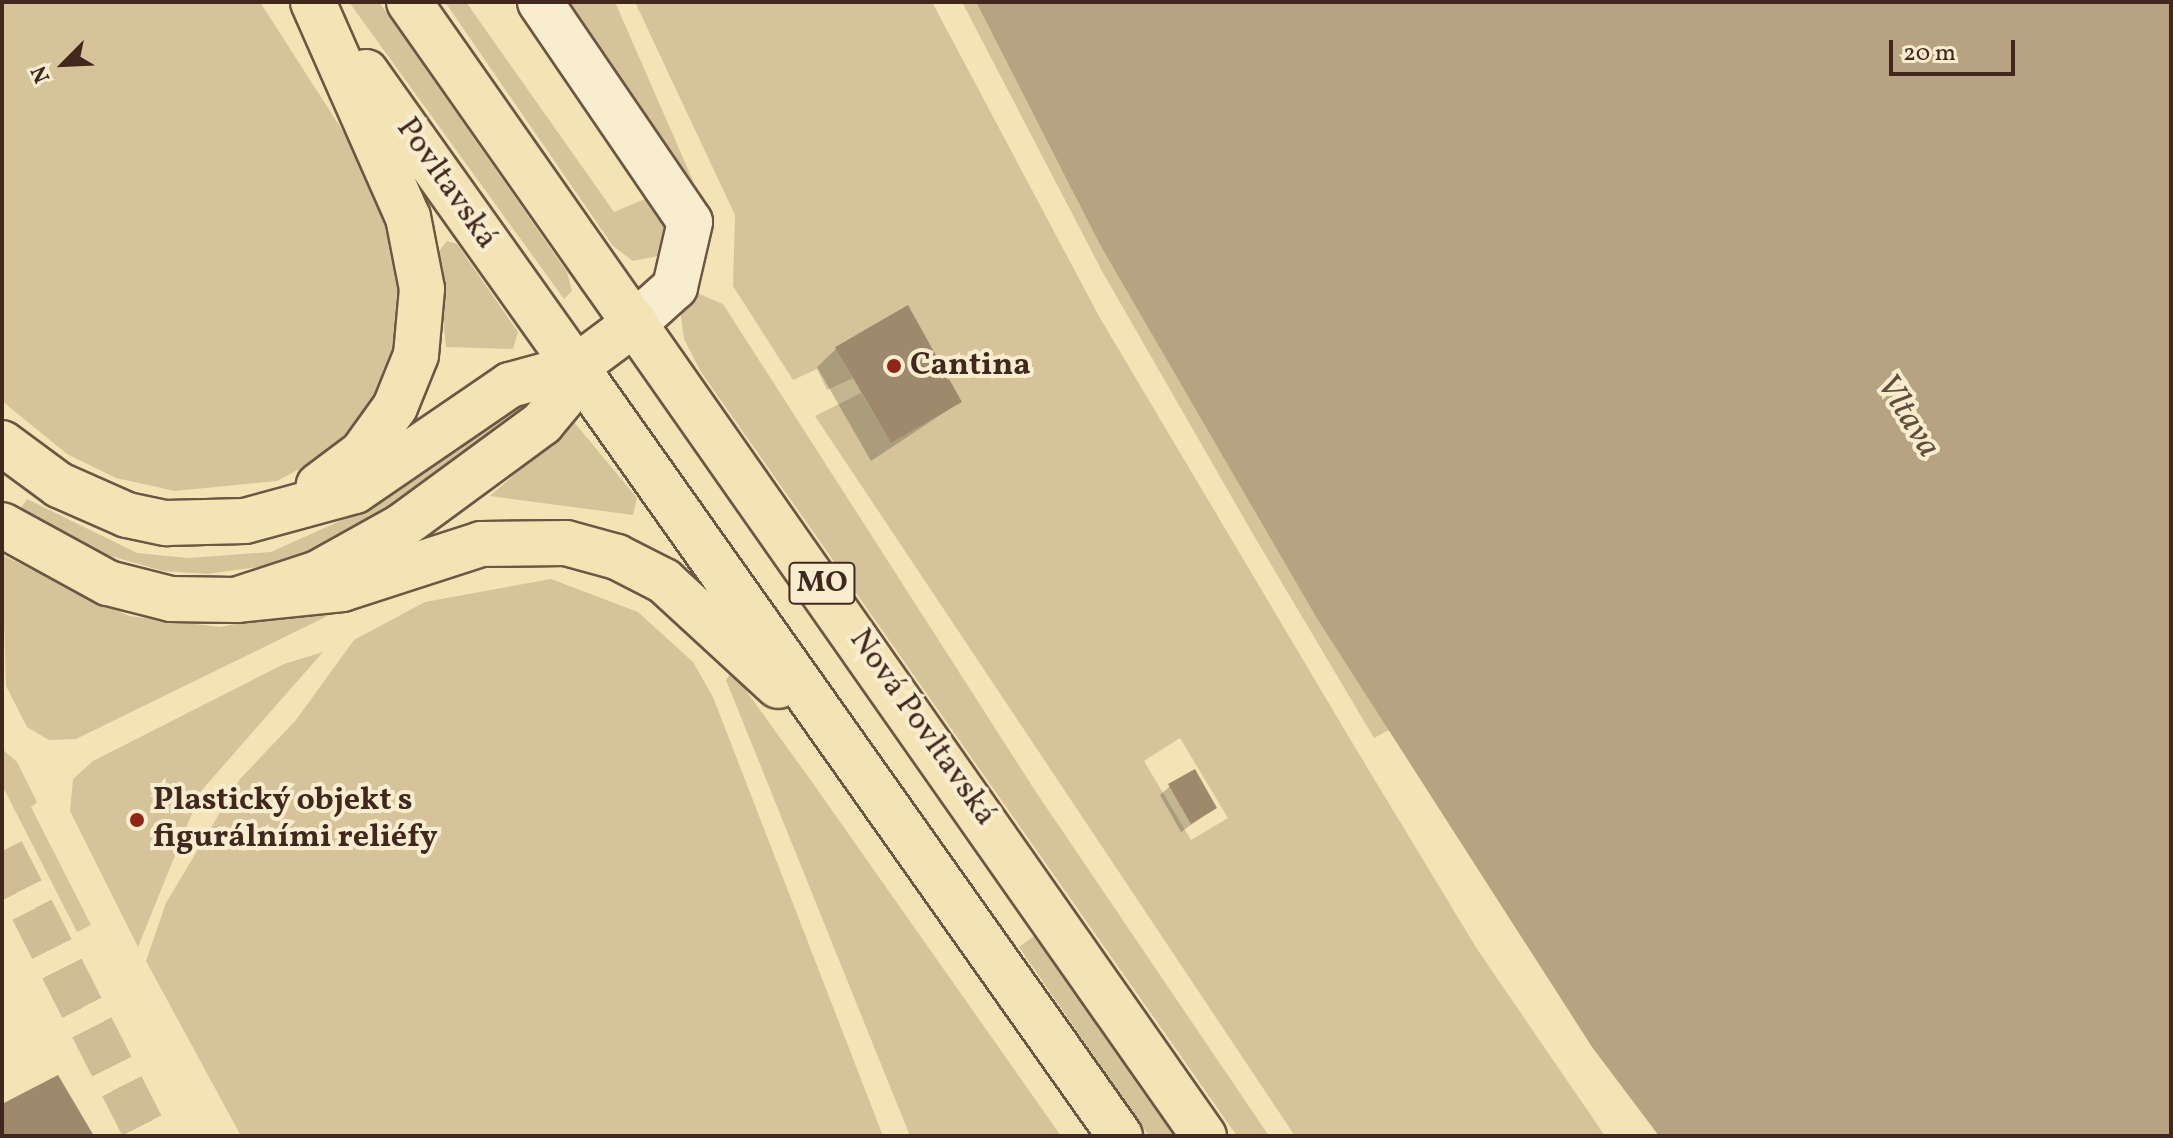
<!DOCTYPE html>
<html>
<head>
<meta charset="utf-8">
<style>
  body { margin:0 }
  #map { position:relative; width:2173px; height:1138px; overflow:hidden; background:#f4e3b4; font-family:Vollkorn,serif }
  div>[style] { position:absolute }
  .green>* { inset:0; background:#d6c39a }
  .water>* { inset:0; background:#b7a381 }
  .shadow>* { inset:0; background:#0003 }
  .building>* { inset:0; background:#9e896c }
  .minor-tunnel>* { height:44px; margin-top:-22px; transform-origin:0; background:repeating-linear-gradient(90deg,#d0bd96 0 44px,transparent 0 66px) }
  .roads { filter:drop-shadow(2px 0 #6e5644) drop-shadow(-2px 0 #6e5644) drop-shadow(0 2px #6e5644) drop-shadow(0 -2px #6e5644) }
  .minor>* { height:44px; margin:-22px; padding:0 22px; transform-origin:22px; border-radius:22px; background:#f8edce }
  .major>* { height:44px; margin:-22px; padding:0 22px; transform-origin:22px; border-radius:22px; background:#f4e3b4 }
  .highway>* { height:44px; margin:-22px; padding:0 22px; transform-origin:22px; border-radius:22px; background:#f4e3b4 }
  .dots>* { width:22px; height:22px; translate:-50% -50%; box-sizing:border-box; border:4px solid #f8edce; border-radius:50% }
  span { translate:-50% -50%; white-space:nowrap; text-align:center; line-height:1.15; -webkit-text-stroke:8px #f8edce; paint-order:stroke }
  .shield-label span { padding:2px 6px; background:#f8edce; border:2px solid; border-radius:6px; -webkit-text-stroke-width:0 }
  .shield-label { font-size:30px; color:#41271e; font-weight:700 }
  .street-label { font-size:32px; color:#41271e }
  .poi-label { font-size:32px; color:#41271e; font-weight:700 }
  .left { translate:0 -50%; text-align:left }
  .water-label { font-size:34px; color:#644c3c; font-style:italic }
  .frame { position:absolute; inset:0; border:4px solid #41271e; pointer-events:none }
  .north { position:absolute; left:24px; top:24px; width:80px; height:80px; -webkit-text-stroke:6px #f8edce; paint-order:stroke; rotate:246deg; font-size:22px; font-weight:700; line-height:32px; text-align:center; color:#41271e }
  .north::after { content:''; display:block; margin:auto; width:28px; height:36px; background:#41271e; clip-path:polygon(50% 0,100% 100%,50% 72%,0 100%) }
  .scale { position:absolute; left:1889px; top:40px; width:126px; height:36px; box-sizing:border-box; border:4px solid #41271e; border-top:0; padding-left:10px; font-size:24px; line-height:28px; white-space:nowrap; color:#41271e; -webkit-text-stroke:6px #f8edce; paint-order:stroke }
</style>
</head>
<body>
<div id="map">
  <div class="green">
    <i style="clip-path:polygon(2px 2px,260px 2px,362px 161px,391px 224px,403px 284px,398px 345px,375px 398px,333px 451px,277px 481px,175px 491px,116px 478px,67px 454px,2px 401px)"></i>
    <i style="clip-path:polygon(349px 2px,379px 2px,567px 272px,572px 291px,564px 299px)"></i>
    <i style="clip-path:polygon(445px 2px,466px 2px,614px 212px,645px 199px,667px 217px,666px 249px,658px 256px,633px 261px,613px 246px)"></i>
    <i style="clip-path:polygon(566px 2px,615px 2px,694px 183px)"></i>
    <i style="clip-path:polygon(evenodd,635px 2px,932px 2px,1100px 318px,1353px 744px,1477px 949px,1605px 1136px,1295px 1136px,815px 416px,861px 393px,891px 443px,962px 402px,908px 306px,836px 346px,853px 378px,827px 390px,817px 369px,793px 380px,733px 286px,735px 215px,635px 2px,1180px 738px,1228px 818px,1191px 840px,1144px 761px,1180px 738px)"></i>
    <i style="clip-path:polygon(962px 2px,976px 2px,1099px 243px,1389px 730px,1374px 738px,1250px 529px,1102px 271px)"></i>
    <i style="clip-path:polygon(447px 241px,457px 244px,518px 332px,513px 349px,446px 347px,436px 255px)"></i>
    <i style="clip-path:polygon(690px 290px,723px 304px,1036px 792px,1269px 1136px,1237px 1136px,701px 372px,684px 339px,681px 316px)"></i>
    <i style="clip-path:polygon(533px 390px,543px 398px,366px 529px,287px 563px,207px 574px,163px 571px,100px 553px,21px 508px,27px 499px,137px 553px,188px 558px,271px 552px,351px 516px)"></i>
    <i style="clip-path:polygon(574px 422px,637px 498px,633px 515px,490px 496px)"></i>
    <i style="clip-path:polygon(2px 555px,129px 616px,220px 627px,360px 600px,76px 739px,49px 740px,27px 727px,6px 686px)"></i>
    <i style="clip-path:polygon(551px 579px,638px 612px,693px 662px,713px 697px,883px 1136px,241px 1136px,146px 961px,166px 903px,240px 779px,296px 720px,354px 640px,425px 602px)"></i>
    <i style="clip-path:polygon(323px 652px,201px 791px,138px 947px,70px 811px,73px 779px,93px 761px,284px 664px)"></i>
    <i style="clip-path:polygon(732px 671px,812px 782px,1061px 1136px,910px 1136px,726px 680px)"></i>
    <i style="clip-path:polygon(2px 749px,17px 762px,37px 802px,31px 807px,91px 925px,77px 932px,2px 785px)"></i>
    <i style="clip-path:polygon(1034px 936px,1164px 1120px,1175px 1136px,1149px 1136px,1019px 947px)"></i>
  </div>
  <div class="water">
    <i style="clip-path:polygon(976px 2px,2171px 2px,2171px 1136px,1659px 1136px,1592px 1047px,1318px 620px,1099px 243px)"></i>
  </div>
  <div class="shadow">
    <i style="clip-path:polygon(837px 348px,960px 402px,871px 461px,817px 367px)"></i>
    <i style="clip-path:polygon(1170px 786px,1215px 808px,1181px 832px,1160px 795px)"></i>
  </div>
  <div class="building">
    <i style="clip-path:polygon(908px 305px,962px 402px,891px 443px,835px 347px)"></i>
    <i style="clip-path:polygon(1195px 769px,1217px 808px,1191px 824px,1168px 784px)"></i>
    <i style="clip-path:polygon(58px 1075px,94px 1136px,2px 1136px,2px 1104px)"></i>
  </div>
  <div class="minor-tunnel">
    <i style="left:2px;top:851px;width:320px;rotate:63deg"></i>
  </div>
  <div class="roads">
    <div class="minor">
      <i style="left:540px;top:2px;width:266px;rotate:55.7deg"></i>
      <i style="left:690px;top:222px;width:67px;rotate:103deg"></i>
      <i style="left:675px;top:287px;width:54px;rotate:138deg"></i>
    </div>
    <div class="major">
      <i style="left:313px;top:2px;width:235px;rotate:66.2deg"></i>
      <i style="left:408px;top:217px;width:73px;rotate:79deg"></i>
      <i style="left:422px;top:289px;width:66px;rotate:95.2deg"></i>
      <i style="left:416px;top:355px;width:56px;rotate:112deg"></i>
      <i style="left:395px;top:407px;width:57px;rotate:125.7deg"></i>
      <i style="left:362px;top:453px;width:54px;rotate:143.3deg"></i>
      <i style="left:409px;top:2px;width:1385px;rotate:54.97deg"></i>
      <i style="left:366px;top:72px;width:362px;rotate:54.6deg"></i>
      <i style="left:2px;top:443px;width:71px;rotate:36.4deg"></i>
      <i style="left:59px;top:485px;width:74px;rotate:23.8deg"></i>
      <i style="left:127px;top:515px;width:40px;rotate:12deg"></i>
      <i style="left:166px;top:523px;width:79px;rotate:-1.5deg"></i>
      <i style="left:245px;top:521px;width:114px;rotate:-15.3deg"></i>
      <i style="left:355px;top:491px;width:188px;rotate:-34.4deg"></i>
      <i style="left:510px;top:385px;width:68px;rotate:-15.3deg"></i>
      <i style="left:576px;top:367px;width:74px;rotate:-36.7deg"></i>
      <i style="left:2px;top:525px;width:121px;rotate:28.7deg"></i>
      <i style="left:108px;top:583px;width:65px;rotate:14.3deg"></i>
      <i style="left:171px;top:599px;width:65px;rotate:0.9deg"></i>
      <i style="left:236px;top:600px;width:86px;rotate:-18.2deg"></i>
      <i style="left:318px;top:573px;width:96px;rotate:-29.2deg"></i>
      <i style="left:402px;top:526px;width:174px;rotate:-36.3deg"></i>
      <i style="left:542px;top:423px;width:39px;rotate:-50deg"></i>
      <i style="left:567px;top:393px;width:28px;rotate:-71deg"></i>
    </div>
    <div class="highway">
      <i style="left:576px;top:367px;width:942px;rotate:54.72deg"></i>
      <i style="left:236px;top:600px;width:107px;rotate:-5.9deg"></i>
      <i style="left:342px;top:589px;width:146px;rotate:-17.9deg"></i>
      <i style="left:481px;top:544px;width:85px;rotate:-0.7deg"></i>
      <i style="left:566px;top:543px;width:53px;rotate:15.4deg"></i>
      <i style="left:617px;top:557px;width:53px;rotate:27.1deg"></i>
      <i style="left:664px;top:581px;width:155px;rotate:42.6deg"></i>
    </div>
  </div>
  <div class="dots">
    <i style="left:894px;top:366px;background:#8f2418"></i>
    <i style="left:137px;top:820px;background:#8f2418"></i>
  </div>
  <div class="shield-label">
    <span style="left:822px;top:583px">MO</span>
  </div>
  <div class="street-label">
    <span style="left:446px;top:184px;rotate:55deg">Povltavská</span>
    <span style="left:922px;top:728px;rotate:55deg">Nová Povltavská</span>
  </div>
  <div class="poi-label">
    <span class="left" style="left:910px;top:366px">Cantina</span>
    <span class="left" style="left:153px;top:820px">Plastický objekt s<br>figurálními reliéfy</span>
  </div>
  <div class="water-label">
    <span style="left:1907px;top:416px;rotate:58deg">Vltava</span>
  </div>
  <div class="frame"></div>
  <div class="north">N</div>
  <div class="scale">20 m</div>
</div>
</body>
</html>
